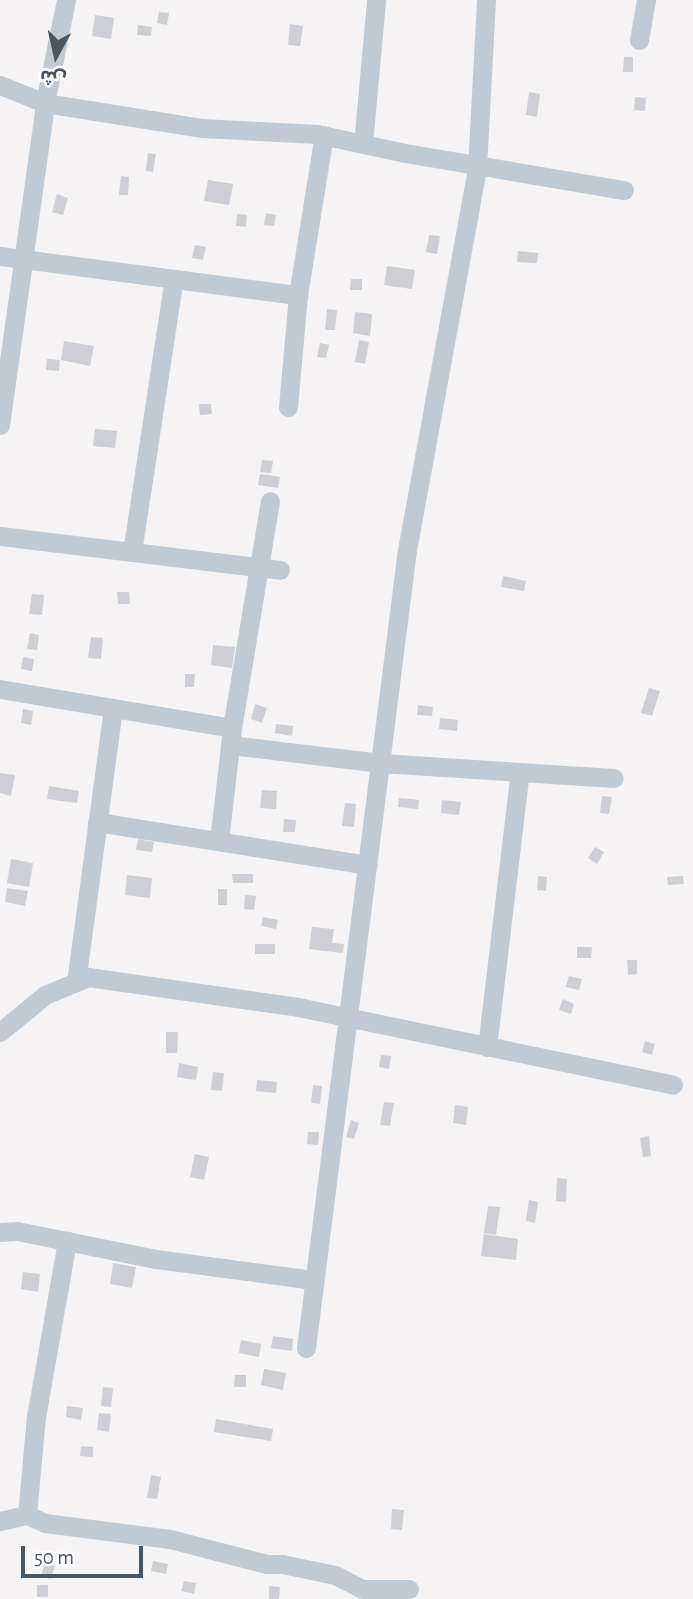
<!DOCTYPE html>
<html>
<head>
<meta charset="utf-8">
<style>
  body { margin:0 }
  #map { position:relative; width:693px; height:1599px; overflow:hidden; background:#f5f3f3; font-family:"Alegreya Sans","Noto Sans Arabic",sans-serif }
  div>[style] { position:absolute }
  .building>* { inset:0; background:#cdcfd5 }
  .street>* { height:19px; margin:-9.5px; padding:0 9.5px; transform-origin:9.5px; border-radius:9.5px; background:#c1cad2 }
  span { translate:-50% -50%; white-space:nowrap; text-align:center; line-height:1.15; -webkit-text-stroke:5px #fff; paint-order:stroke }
  .north { position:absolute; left:21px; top:21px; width:70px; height:70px; -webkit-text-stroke:5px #fff; paint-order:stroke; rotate:188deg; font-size:19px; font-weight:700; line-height:28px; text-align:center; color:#4a5661 }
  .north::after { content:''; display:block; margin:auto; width:24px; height:32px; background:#4a5661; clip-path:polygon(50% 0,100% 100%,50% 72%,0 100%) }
  .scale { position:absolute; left:21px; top:1546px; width:122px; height:32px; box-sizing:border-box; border:4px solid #4a5661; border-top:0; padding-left:9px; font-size:21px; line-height:24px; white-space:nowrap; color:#4a5661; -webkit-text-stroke:5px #fff; paint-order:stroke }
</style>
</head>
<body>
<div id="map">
  <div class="building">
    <i style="clip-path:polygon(159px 12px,169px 13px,167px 25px,157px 23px)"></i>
    <i style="clip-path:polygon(95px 15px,114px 18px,111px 39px,92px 36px)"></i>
    <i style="clip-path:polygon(290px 24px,303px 26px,300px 46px,288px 45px)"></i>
    <i style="clip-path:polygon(138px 25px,152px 27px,151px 36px,137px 35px)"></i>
    <i style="clip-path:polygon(624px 57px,633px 57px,633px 72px,623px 72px)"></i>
    <i style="clip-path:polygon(529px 92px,540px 94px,537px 117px,526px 115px)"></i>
    <i style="clip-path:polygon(635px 97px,646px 98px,645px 111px,634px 110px)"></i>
    <i style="clip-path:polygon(148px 153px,156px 154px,153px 172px,146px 171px)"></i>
    <i style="clip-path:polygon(121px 176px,129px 177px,128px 195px,119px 195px)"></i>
    <i style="clip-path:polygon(208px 180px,233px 184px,229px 205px,204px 201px)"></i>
    <i style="clip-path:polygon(57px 194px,68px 198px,63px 215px,52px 212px)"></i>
    <i style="clip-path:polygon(266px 213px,276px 215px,274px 226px,264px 225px)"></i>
    <i style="clip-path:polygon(237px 214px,247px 215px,246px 227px,236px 226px)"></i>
    <i style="clip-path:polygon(429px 235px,440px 236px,437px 254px,426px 252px)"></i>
    <i style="clip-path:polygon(195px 245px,206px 247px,203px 260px,192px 258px)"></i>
    <i style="clip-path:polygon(518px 251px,538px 253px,537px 263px,517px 262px)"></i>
    <i style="clip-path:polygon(387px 266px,415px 270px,412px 289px,384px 285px)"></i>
    <i style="clip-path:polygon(351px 279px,362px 279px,362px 290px,350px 290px)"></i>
    <i style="clip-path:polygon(327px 309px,337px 310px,335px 330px,325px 330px)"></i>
    <i style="clip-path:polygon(355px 312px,372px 314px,370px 336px,353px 333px)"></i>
    <i style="clip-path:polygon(359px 340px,369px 342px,365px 364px,355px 362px)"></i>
    <i style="clip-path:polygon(64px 341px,94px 346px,90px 366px,61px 360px)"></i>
    <i style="clip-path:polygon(320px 343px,329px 345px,326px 358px,317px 357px)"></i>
    <i style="clip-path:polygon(47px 359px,60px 360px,59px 371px,46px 370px)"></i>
    <i style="clip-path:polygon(199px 404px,211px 404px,212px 414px,200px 415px)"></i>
    <i style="clip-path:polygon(95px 429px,117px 431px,115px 448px,93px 446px)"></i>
    <i style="clip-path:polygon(262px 460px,273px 461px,271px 473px,260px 472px)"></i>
    <i style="clip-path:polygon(260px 474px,280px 477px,278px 488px,258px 485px)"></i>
    <i style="clip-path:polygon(503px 576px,526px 581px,524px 591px,501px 587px)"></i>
    <i style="clip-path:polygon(117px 592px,129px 592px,130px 604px,118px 604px)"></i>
    <i style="clip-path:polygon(32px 594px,44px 595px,42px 615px,29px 614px)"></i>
    <i style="clip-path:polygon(30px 633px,39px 635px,37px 650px,27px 649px)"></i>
    <i style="clip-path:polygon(91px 637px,103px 638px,101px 659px,88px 658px)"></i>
    <i style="clip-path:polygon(213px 645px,235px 647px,232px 668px,211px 665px)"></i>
    <i style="clip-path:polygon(23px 657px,34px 659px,32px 671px,21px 669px)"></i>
    <i style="clip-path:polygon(185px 674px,195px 674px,194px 687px,185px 687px)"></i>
    <i style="clip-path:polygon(649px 688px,660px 691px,652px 716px,641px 713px)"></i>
    <i style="clip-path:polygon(255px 704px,267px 708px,262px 723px,251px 719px)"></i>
    <i style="clip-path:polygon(418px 705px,433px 707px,432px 716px,417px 715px)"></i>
    <i style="clip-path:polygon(23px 709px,33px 711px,31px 725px,21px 723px)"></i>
    <i style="clip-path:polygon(440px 718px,458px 720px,457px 731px,439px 729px)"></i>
    <i style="clip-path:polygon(276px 724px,293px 726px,292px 736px,275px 733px)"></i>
    <i style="clip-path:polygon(0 773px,15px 775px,11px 796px,0 793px)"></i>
    <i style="clip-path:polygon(49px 786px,79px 791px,77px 803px,47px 799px)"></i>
    <i style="clip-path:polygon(262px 790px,277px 791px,276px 809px,260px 808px)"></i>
    <i style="clip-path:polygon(602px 796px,612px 797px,609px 814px,600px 813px)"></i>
    <i style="clip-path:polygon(399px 798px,419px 800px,418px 809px,398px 807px)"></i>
    <i style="clip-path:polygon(442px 800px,461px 802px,459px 815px,441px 813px)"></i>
    <i style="clip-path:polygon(345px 803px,356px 804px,354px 827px,342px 826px)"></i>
    <i style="clip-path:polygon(284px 819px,296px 820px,295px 832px,283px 832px)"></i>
    <i style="clip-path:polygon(138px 839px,154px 842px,152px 852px,136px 850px)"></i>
    <i style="clip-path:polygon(595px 847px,604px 852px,597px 864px,588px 858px)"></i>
    <i style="clip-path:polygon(11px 859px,33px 863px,29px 887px,7px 883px)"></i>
    <i style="clip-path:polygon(232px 874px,253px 874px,253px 883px,233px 883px)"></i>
    <i style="clip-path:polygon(127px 875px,152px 878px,150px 898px,125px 895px)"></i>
    <i style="clip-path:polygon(538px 876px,547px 877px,546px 891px,537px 890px)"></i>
    <i style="clip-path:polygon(683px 876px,684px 884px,668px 885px,667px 877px)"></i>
    <i style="clip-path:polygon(7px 888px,28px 891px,25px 906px,5px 902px)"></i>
    <i style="clip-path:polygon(218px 889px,227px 889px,227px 905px,218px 905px)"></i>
    <i style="clip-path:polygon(245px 895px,256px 896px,254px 910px,244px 909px)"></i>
    <i style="clip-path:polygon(263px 917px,278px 920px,276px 929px,261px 926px)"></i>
    <i style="clip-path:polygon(312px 927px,334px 929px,332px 943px,344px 944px,343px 953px,309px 949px)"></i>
    <i style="clip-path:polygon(255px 944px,275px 944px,275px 954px,255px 954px)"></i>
    <i style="clip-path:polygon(577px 947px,592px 947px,591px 958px,577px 958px)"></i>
    <i style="clip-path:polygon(627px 960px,637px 960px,637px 974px,628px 975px)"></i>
    <i style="clip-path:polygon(569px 976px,582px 979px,579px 990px,566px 987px)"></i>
    <i style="clip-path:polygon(563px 999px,574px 1004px,571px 1014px,559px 1010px)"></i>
    <i style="clip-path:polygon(166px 1032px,178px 1032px,177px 1053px,166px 1053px)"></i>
    <i style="clip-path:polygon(645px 1041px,655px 1044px,652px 1055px,642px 1052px)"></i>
    <i style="clip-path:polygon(381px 1055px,391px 1056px,389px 1069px,379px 1067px)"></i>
    <i style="clip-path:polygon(179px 1063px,198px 1067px,196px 1080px,177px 1077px)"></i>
    <i style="clip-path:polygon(213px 1072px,224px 1073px,222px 1091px,211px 1090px)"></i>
    <i style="clip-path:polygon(257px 1080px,277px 1082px,276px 1093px,256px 1091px)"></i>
    <i style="clip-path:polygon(313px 1085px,322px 1086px,320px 1104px,311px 1103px)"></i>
    <i style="clip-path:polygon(384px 1102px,394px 1103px,390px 1126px,380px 1125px)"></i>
    <i style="clip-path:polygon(455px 1105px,468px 1107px,466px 1125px,453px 1123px)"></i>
    <i style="clip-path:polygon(351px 1120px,359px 1123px,354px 1139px,346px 1137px)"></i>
    <i style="clip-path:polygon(308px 1132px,319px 1132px,318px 1145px,307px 1144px)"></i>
    <i style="clip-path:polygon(649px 1136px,651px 1156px,643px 1157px,640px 1138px)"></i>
    <i style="clip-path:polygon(195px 1154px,209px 1157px,204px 1180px,190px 1177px)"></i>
    <i style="clip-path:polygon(557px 1178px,567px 1179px,566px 1202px,556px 1201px)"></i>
    <i style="clip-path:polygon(529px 1200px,538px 1202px,535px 1223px,526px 1221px)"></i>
    <i style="clip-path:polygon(488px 1206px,500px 1207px,496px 1235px,484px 1233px)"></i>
    <i style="clip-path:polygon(484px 1234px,518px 1239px,516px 1260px,481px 1256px)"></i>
    <i style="clip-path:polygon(113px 1263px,136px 1267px,132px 1288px,110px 1284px)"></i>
    <i style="clip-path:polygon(23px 1272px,40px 1274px,38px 1292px,21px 1289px)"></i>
    <i style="clip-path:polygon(273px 1336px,293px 1339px,292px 1351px,271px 1348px)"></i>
    <i style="clip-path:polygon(241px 1340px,261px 1344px,259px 1357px,239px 1353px)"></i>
    <i style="clip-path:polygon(264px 1369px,286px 1373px,283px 1390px,261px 1385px)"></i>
    <i style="clip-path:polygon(235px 1375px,246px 1375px,246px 1387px,234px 1387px)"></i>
    <i style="clip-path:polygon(103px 1387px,113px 1388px,111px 1407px,101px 1406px)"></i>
    <i style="clip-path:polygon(67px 1406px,83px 1408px,81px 1420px,66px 1417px)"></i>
    <i style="clip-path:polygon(99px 1413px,111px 1414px,109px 1432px,97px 1430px)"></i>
    <i style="clip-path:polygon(216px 1419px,273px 1429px,271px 1441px,214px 1432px)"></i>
    <i style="clip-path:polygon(81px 1446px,93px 1447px,93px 1457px,80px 1456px)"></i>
    <i style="clip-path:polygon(151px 1475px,161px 1477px,157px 1499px,147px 1498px)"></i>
    <i style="clip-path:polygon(392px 1509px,404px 1510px,402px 1530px,391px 1529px)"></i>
    <i style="clip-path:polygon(153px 1561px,168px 1564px,166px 1574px,151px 1571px)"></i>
    <i style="clip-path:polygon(45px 1562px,55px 1566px,51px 1579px,41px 1576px)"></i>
    <i style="clip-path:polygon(184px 1581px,196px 1583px,194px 1594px,181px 1591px)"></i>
    <i style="clip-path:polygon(37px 1585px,48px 1585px,48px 1597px,37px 1597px)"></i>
    <i style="clip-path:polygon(269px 1586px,280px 1587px,279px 1599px,269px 1599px)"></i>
  </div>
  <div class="street">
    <i style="left:639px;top:40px;width:41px;rotate:-80.1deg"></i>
    <i style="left:0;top:85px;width:48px;rotate:21.8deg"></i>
    <i style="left:45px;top:103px;width:158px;rotate:9.1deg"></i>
    <i style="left:201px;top:128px;width:116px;rotate:3deg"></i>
    <i style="left:317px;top:134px;width:90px;rotate:12.2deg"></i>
    <i style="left:405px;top:153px;width:222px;rotate:9.6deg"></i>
    <i style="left:363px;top:144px;width:145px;rotate:-84.8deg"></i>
    <i style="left:0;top:256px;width:301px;rotate:7.5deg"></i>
    <i style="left:288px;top:407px;width:112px;rotate:-84.9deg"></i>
    <i style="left:298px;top:295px;width:162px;rotate:-80.8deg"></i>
    <i style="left:0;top:425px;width:325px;rotate:-82deg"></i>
    <i style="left:45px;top:103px;width:105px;rotate:-78.5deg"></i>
    <i style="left:0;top:536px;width:282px;rotate:6.9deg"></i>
    <i style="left:132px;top:552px;width:276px;rotate:-81.3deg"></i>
    <i style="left:0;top:689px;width:235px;rotate:9.5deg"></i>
    <i style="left:230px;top:745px;width:152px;rotate:6.8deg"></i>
    <i style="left:381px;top:763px;width:233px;rotate:3.7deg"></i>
    <i style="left:97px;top:822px;width:274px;rotate:9deg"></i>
    <i style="left:219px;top:841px;width:114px;rotate:-83.4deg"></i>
    <i style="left:232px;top:728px;width:230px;rotate:-80.5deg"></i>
    <i style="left:76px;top:982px;width:276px;rotate:-82.3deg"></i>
    <i style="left:0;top:1032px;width:58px;rotate:-39.4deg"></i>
    <i style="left:45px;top:995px;width:47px;rotate:-22.7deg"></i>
    <i style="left:88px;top:977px;width:212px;rotate:8.1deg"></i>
    <i style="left:298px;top:1007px;width:383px;rotate:11.7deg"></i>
    <i style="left:487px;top:1047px;width:277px;rotate:-83.2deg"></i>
    <i style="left:0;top:1232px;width:17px;rotate:-3deg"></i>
    <i style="left:17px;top:1231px;width:142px;rotate:11.4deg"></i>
    <i style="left:156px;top:1259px;width:159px;rotate:7.6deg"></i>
    <i style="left:306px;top:1348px;width:804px;rotate:-82.79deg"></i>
    <i style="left:407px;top:550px;width:389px;rotate:-79.6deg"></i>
    <i style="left:477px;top:167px;width:167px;rotate:-86.9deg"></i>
    <i style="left:27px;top:1515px;width:98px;rotate:-84.8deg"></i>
    <i style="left:36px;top:1417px;width:179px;rotate:-80deg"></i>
    <i style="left:0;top:1521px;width:28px;rotate:-13deg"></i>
    <i style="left:27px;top:1515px;width:20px;rotate:24deg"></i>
    <i style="left:45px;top:1523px;width:126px;rotate:7.3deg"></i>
    <i style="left:170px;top:1539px;width:100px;rotate:14.5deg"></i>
    <i style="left:267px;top:1564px;width:15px"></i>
    <i style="left:282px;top:1564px;width:54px;rotate:11.7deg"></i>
    <i style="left:335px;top:1575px;width:30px;rotate:27deg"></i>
    <i style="left:362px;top:1589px;width:47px"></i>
  </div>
  <div class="north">ش</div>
  <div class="scale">50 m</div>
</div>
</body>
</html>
